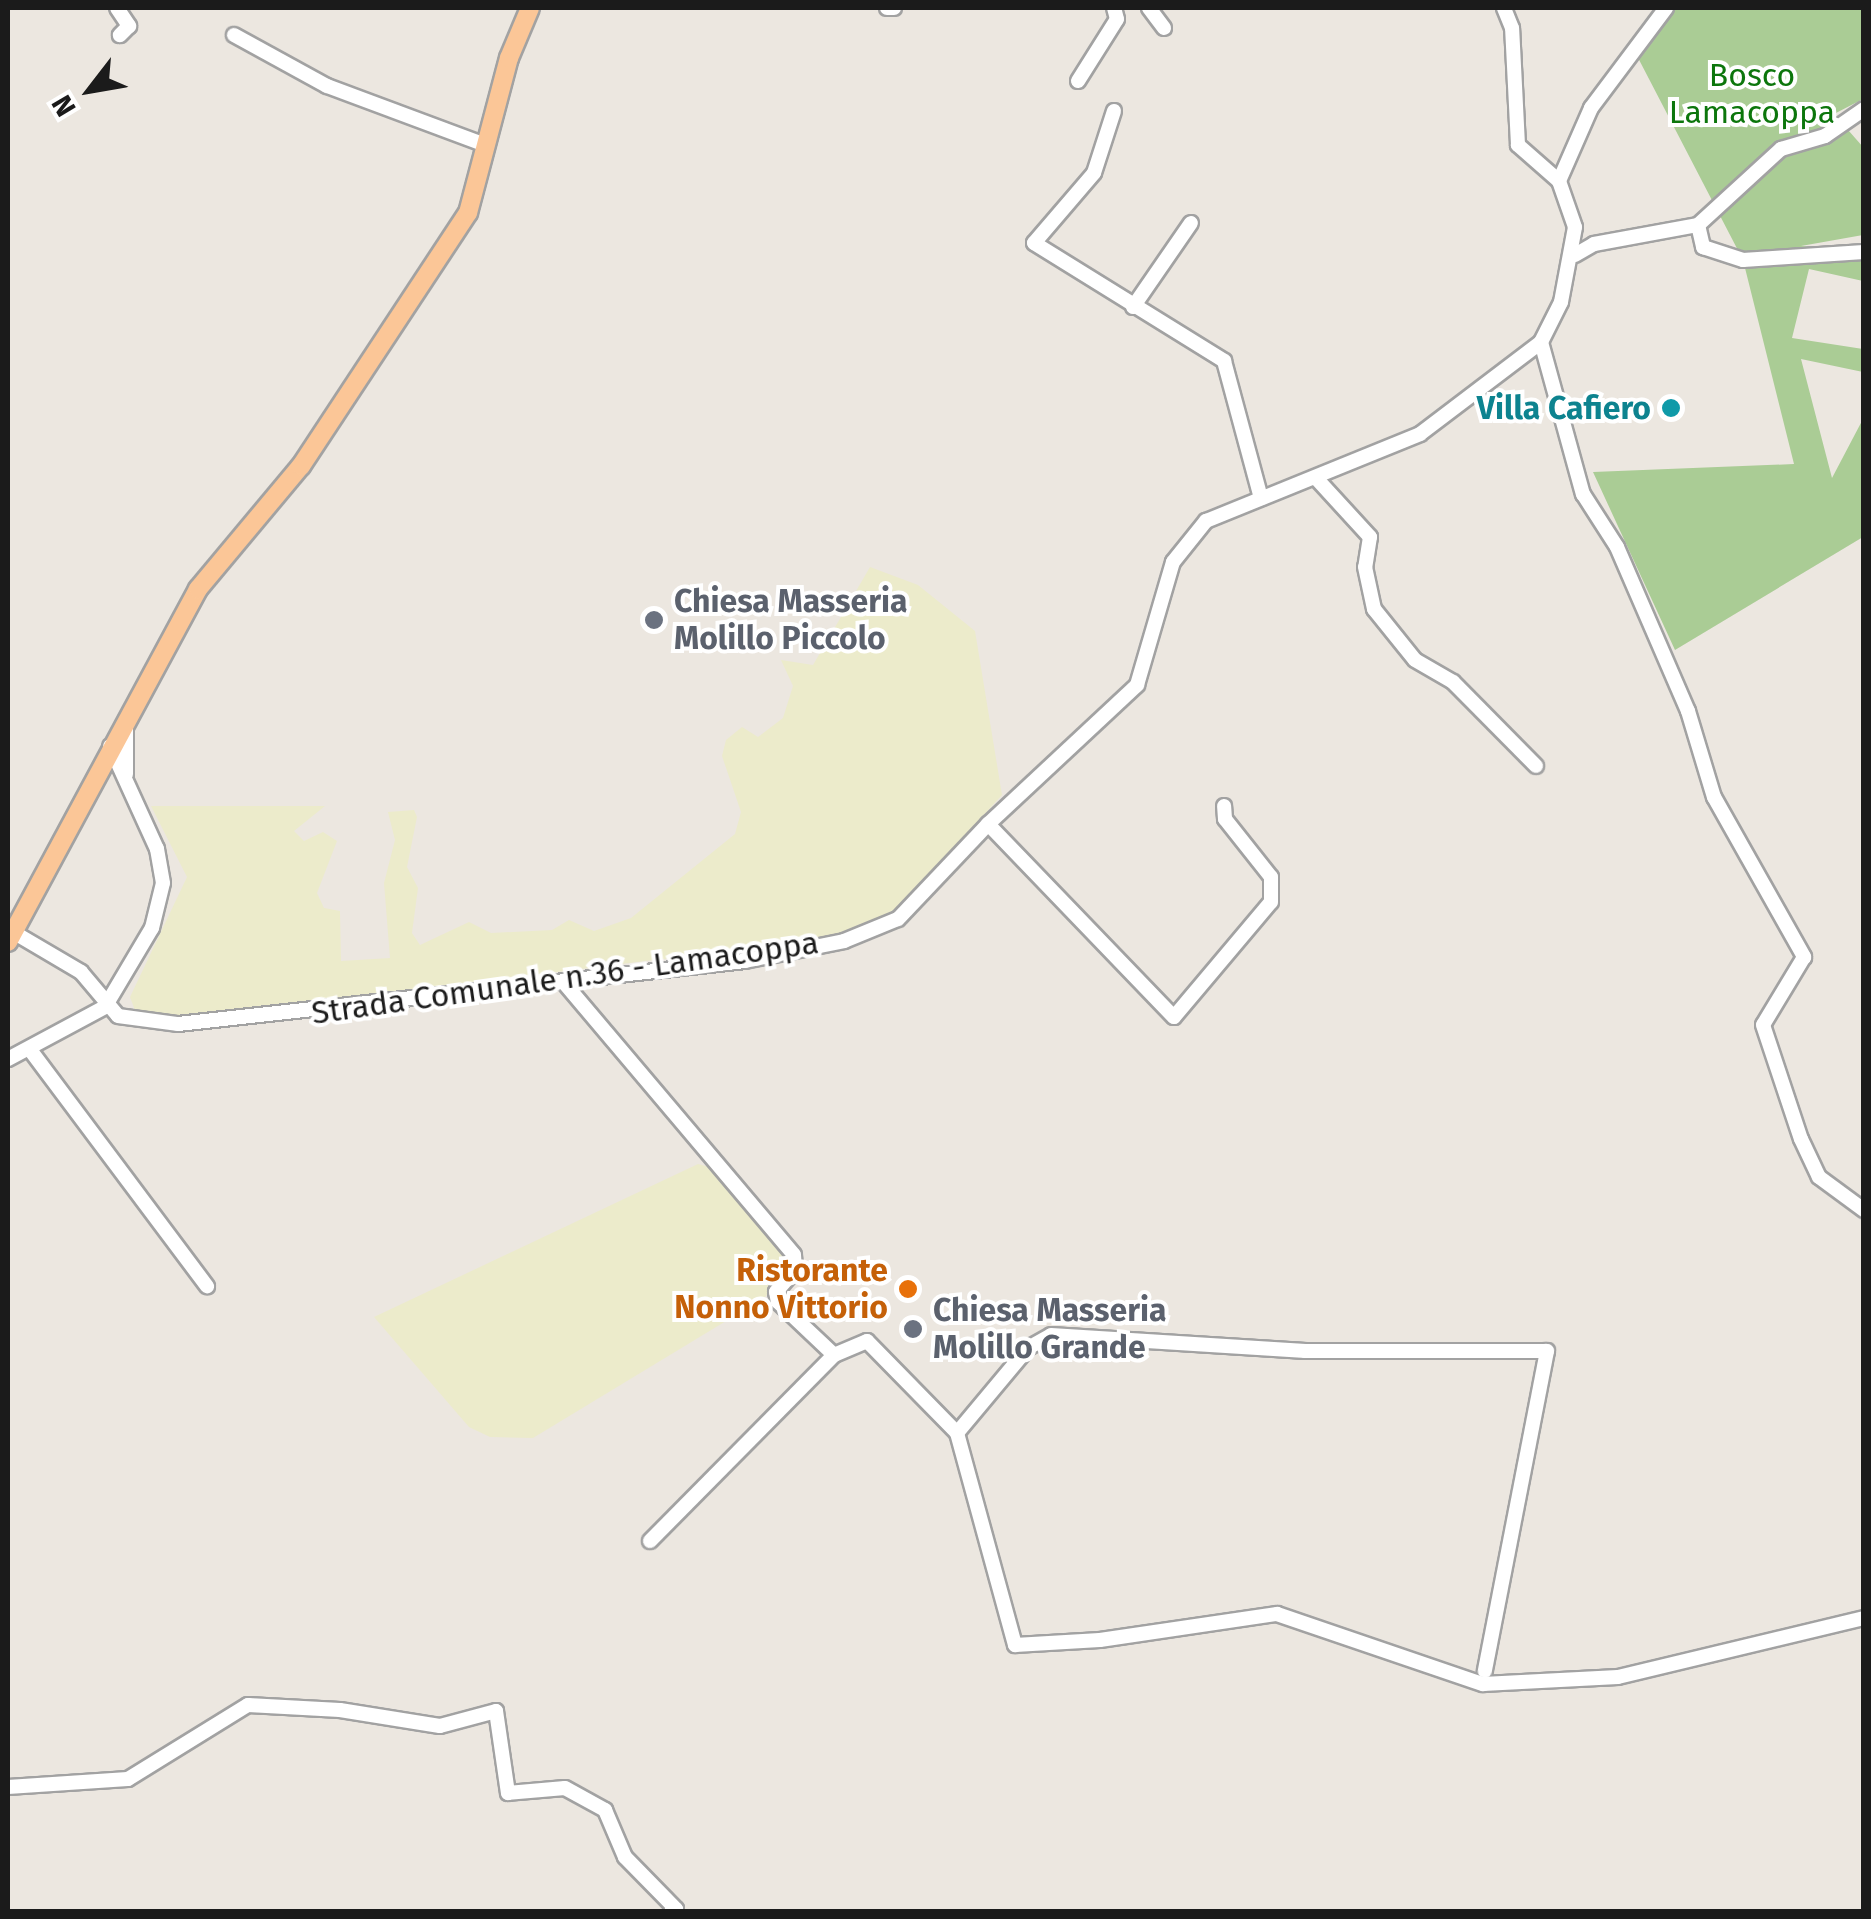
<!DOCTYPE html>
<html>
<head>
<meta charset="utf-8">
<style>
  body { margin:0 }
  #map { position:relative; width:1871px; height:1919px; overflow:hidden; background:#ece7e0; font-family:"Fira Sans",sans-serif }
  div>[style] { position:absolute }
  .farmland>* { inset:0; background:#ecebcb }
  .forest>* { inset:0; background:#aacc95 }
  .roads { filter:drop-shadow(2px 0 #a2a2a2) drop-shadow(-2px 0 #a2a2a2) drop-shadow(0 2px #a2a2a2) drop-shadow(0 -2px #a2a2a2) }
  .minor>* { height:14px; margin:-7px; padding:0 7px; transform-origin:7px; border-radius:7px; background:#fff }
  .major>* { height:18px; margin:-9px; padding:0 9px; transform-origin:9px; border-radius:9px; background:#fbc697 }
  .dots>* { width:28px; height:28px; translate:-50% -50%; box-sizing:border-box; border:5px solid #fff; border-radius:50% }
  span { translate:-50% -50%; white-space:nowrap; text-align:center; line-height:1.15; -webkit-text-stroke:8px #fff; paint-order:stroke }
  .park-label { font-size:32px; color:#0c760c }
  .culture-label { font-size:32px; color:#0d838f; font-weight:700 }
  .right { translate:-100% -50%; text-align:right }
  .worship-label { font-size:32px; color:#5b616d; font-weight:700 }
  .left { translate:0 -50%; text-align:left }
  .street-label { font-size:32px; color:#1b1b1b }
  .food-label { font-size:32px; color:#c56008; font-weight:700 }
  .frame { position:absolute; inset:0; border:10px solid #1b1b1b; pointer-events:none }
  .north { position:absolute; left:40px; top:40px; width:100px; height:100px; -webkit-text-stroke:8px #fff; paint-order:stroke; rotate:239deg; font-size:28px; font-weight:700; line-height:40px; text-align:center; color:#1b1b1b }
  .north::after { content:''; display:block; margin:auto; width:35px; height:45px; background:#1b1b1b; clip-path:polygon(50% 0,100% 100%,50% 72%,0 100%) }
</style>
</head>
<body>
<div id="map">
  <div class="farmland">
    <i style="clip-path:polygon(870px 567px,918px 585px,975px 631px,1002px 795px,897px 911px,834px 937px,748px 954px,662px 959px,183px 1018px,136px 1013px,130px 997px,187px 877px,151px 806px,325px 806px,294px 831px,304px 841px,323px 832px,337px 841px,317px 893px,324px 908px,340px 911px,341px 961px,390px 958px,384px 883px,395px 840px,388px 812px,414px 810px,417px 817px,407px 867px,418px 888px,412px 933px,420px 945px,469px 922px,491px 933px,552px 930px,569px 920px,594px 931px,631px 918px,735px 834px,741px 812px,722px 756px,726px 740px,742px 727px,758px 737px,783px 718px,793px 686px,781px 660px,813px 665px)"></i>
    <i style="clip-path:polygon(698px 1164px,716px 1169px,790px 1258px,789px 1272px,764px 1298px,533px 1438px,490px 1437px,469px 1427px,374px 1317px)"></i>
  </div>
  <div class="forest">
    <i style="clip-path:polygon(1662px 8px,1863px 8px,1863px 99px,1834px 114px,1863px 147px,1863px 235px,1801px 246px,1863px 250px,1863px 281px,1809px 269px,1792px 338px,1863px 349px,1863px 372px,1801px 359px,1832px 478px,1863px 419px,1863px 537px,1675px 650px,1593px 472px,1794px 464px,1743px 260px,1635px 52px)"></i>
  </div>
  <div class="roads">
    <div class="minor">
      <i style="left:117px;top:8px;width:22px;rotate:56deg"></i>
      <i style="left:129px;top:26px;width:13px;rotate:135deg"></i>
      <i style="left:887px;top:8px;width:7px"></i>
      <i style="left:1149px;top:8px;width:25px;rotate:53deg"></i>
      <i style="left:234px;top:35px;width:106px;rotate:28.7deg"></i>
      <i style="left:327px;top:86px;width:170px;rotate:20.4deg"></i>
      <i style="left:1078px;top:81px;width:73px;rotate:-57.8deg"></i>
      <i style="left:1117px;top:19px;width:11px;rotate:-105deg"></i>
      <i style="left:1114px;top:111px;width:65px;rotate:107.9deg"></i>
      <i style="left:1094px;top:173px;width:92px;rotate:130.6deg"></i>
      <i style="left:1034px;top:243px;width:224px;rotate:31.8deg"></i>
      <i style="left:1224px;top:361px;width:142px;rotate:74.9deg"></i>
      <i style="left:1559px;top:181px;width:80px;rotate:-66.3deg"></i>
      <i style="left:1591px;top:108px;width:125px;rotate:-53.1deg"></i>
      <i style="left:1698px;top:225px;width:23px;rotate:77deg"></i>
      <i style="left:1703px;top:247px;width:42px;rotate:18deg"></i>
      <i style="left:1743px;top:260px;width:121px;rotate:-3.8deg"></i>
      <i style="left:1575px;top:255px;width:22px;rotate:-30deg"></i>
      <i style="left:1594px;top:244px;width:106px;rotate:-10.4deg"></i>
      <i style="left:1698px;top:225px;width:113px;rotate:-42.5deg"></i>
      <i style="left:1781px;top:149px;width:46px;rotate:-16.5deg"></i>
      <i style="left:1825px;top:136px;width:47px;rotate:-34.7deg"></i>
      <i style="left:1133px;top:307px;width:102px;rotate:-55.4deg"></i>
      <i style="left:1541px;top:342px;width:158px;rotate:74.6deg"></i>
      <i style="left:1583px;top:494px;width:63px;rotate:57.3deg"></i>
      <i style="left:1617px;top:547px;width:179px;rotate:66.6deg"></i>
      <i style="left:1688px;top:711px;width:90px;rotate:73.2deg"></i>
      <i style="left:1714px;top:797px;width:184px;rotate:60.6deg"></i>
      <i style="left:1804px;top:957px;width:79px;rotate:121.1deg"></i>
      <i style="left:1763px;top:1025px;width:120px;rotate:71.6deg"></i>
      <i style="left:1801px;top:1139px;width:42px;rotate:64.7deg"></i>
      <i style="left:1819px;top:1177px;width:56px;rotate:36.3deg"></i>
      <i style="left:1316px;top:478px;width:80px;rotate:47.5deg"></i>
      <i style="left:1370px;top:537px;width:30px;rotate:99deg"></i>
      <i style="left:1365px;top:567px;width:43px;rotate:77.9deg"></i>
      <i style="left:1374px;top:609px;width:65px;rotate:51.2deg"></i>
      <i style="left:1415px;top:660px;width:44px;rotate:30.1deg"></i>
      <i style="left:1453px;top:682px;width:118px;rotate:45.3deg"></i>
      <i style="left:126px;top:774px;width:48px;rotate:-90deg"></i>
      <i style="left:988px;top:824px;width:268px;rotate:46.1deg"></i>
      <i style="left:1174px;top:1017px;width:150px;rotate:-49.9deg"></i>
      <i style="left:1271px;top:902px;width:25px;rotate:-90deg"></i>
      <i style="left:1271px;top:877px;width:74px;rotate:-128.4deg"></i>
      <i style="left:1225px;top:819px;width:13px;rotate:-94deg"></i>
      <i style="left:8px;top:929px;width:85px;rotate:30.5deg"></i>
      <i style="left:81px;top:972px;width:57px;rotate:49.9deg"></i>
      <i style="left:118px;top:1016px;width:61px;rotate:7.6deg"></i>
      <i style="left:178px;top:1024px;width:570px;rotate:-6.34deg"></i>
      <i style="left:745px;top:961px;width:101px;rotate:-11.4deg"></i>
      <i style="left:844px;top:941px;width:58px;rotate:-22.2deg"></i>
      <i style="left:898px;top:919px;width:131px;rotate:-46.5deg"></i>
      <i style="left:988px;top:824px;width:204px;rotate:-43deg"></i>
      <i style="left:1137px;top:685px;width:128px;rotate:-73.7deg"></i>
      <i style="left:1173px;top:562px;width:53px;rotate:-51.2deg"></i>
      <i style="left:1206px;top:521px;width:231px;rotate:-22.1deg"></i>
      <i style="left:1420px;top:434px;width:152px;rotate:-37.2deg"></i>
      <i style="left:1541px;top:342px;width:45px;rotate:-63.4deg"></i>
      <i style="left:1561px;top:302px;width:76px;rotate:-79.4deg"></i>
      <i style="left:1575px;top:227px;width:49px;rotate:-109.2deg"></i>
      <i style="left:1559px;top:181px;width:55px;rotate:-138.7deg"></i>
      <i style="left:1518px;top:145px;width:117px;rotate:-92.9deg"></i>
      <i style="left:1512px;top:28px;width:22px;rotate:-112deg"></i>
      <i style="left:566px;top:985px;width:353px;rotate:49.8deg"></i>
      <i style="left:794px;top:1255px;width:15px;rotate:86deg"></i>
      <i style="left:795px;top:1270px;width:29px;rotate:131deg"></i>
      <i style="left:776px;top:1292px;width:10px;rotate:79deg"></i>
      <i style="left:778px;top:1302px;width:77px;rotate:43.4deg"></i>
      <i style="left:834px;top:1355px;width:36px;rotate:-23deg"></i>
      <i style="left:867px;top:1341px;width:129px;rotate:45.6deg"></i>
      <i style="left:957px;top:1433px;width:220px;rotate:74.7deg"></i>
      <i style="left:1015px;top:1645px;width:85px;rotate:-3.4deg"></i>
      <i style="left:1100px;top:1640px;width:179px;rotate:-8.4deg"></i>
      <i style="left:1277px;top:1614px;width:218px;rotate:18.8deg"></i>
      <i style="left:1483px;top:1684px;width:135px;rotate:-3deg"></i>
      <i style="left:1618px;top:1677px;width:253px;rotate:-13.5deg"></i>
      <i style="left:31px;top:1051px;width:294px;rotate:53.2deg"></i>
      <i style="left:8px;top:1059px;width:110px;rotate:-28.2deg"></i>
      <i style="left:105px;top:1007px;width:92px;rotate:-59.3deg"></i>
      <i style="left:152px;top:928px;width:46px;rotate:-76.3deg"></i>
      <i style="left:163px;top:883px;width:35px;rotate:-100deg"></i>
      <i style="left:157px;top:849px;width:113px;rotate:-114.5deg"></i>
      <i style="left:957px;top:1433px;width:111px;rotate:-50.1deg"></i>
      <i style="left:1028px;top:1348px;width:26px;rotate:-29deg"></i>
      <i style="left:1051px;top:1335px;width:255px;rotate:3.6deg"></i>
      <i style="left:1305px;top:1351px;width:242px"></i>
      <i style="left:1547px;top:1351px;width:326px;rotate:101deg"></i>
      <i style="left:650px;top:1541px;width:262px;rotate:-45.3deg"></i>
      <i style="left:8px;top:1787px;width:120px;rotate:-3.8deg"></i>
      <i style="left:128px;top:1779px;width:141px;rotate:-31.7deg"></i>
      <i style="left:248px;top:1705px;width:92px;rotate:3.1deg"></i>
      <i style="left:340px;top:1710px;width:101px;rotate:9.1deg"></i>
      <i style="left:440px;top:1726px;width:58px;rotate:-15deg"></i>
      <i style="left:496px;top:1711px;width:83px;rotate:81.7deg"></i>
      <i style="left:508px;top:1793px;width:57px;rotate:-5deg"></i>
      <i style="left:565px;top:1788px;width:46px;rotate:28.8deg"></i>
      <i style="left:605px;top:1810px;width:51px;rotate:66.9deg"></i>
      <i style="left:625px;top:1857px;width:73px;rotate:45.6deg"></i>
      <i style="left:676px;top:1909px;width:6px;rotate:149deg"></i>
    </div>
    <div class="major">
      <i style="left:8px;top:942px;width:401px;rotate:-61.7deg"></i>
      <i style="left:198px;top:589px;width:160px;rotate:-50.1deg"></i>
      <i style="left:301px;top:466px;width:303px;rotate:-56.6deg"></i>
      <i style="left:468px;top:213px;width:160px;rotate:-75.2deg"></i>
      <i style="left:509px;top:58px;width:54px;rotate:-67.2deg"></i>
    </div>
  </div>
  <div class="dots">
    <i style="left:1671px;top:408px;background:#0f9aa8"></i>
    <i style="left:654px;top:620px;background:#6b7280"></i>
    <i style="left:908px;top:1289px;background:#e8710a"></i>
    <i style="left:913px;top:1329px;background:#6b7280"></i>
  </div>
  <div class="park-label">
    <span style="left:1752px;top:94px">Bosco<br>Lamacoppa</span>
  </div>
  <div class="culture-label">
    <span class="right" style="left:1651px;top:408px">Villa Cafiero</span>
  </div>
  <div class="worship-label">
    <span class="left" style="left:674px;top:620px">Chiesa Masseria<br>Molillo Piccolo</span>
    <span class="left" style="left:933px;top:1329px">Chiesa Masseria<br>Molillo Grande</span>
  </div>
  <div class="street-label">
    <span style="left:565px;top:978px;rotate:-8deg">Strada Comunale n.36 - Lamacoppa</span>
  </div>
  <div class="food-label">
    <span class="right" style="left:888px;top:1289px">Ristorante<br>Nonno Vittorio</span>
  </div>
  <div class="frame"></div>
  <div class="north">N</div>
</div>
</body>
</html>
